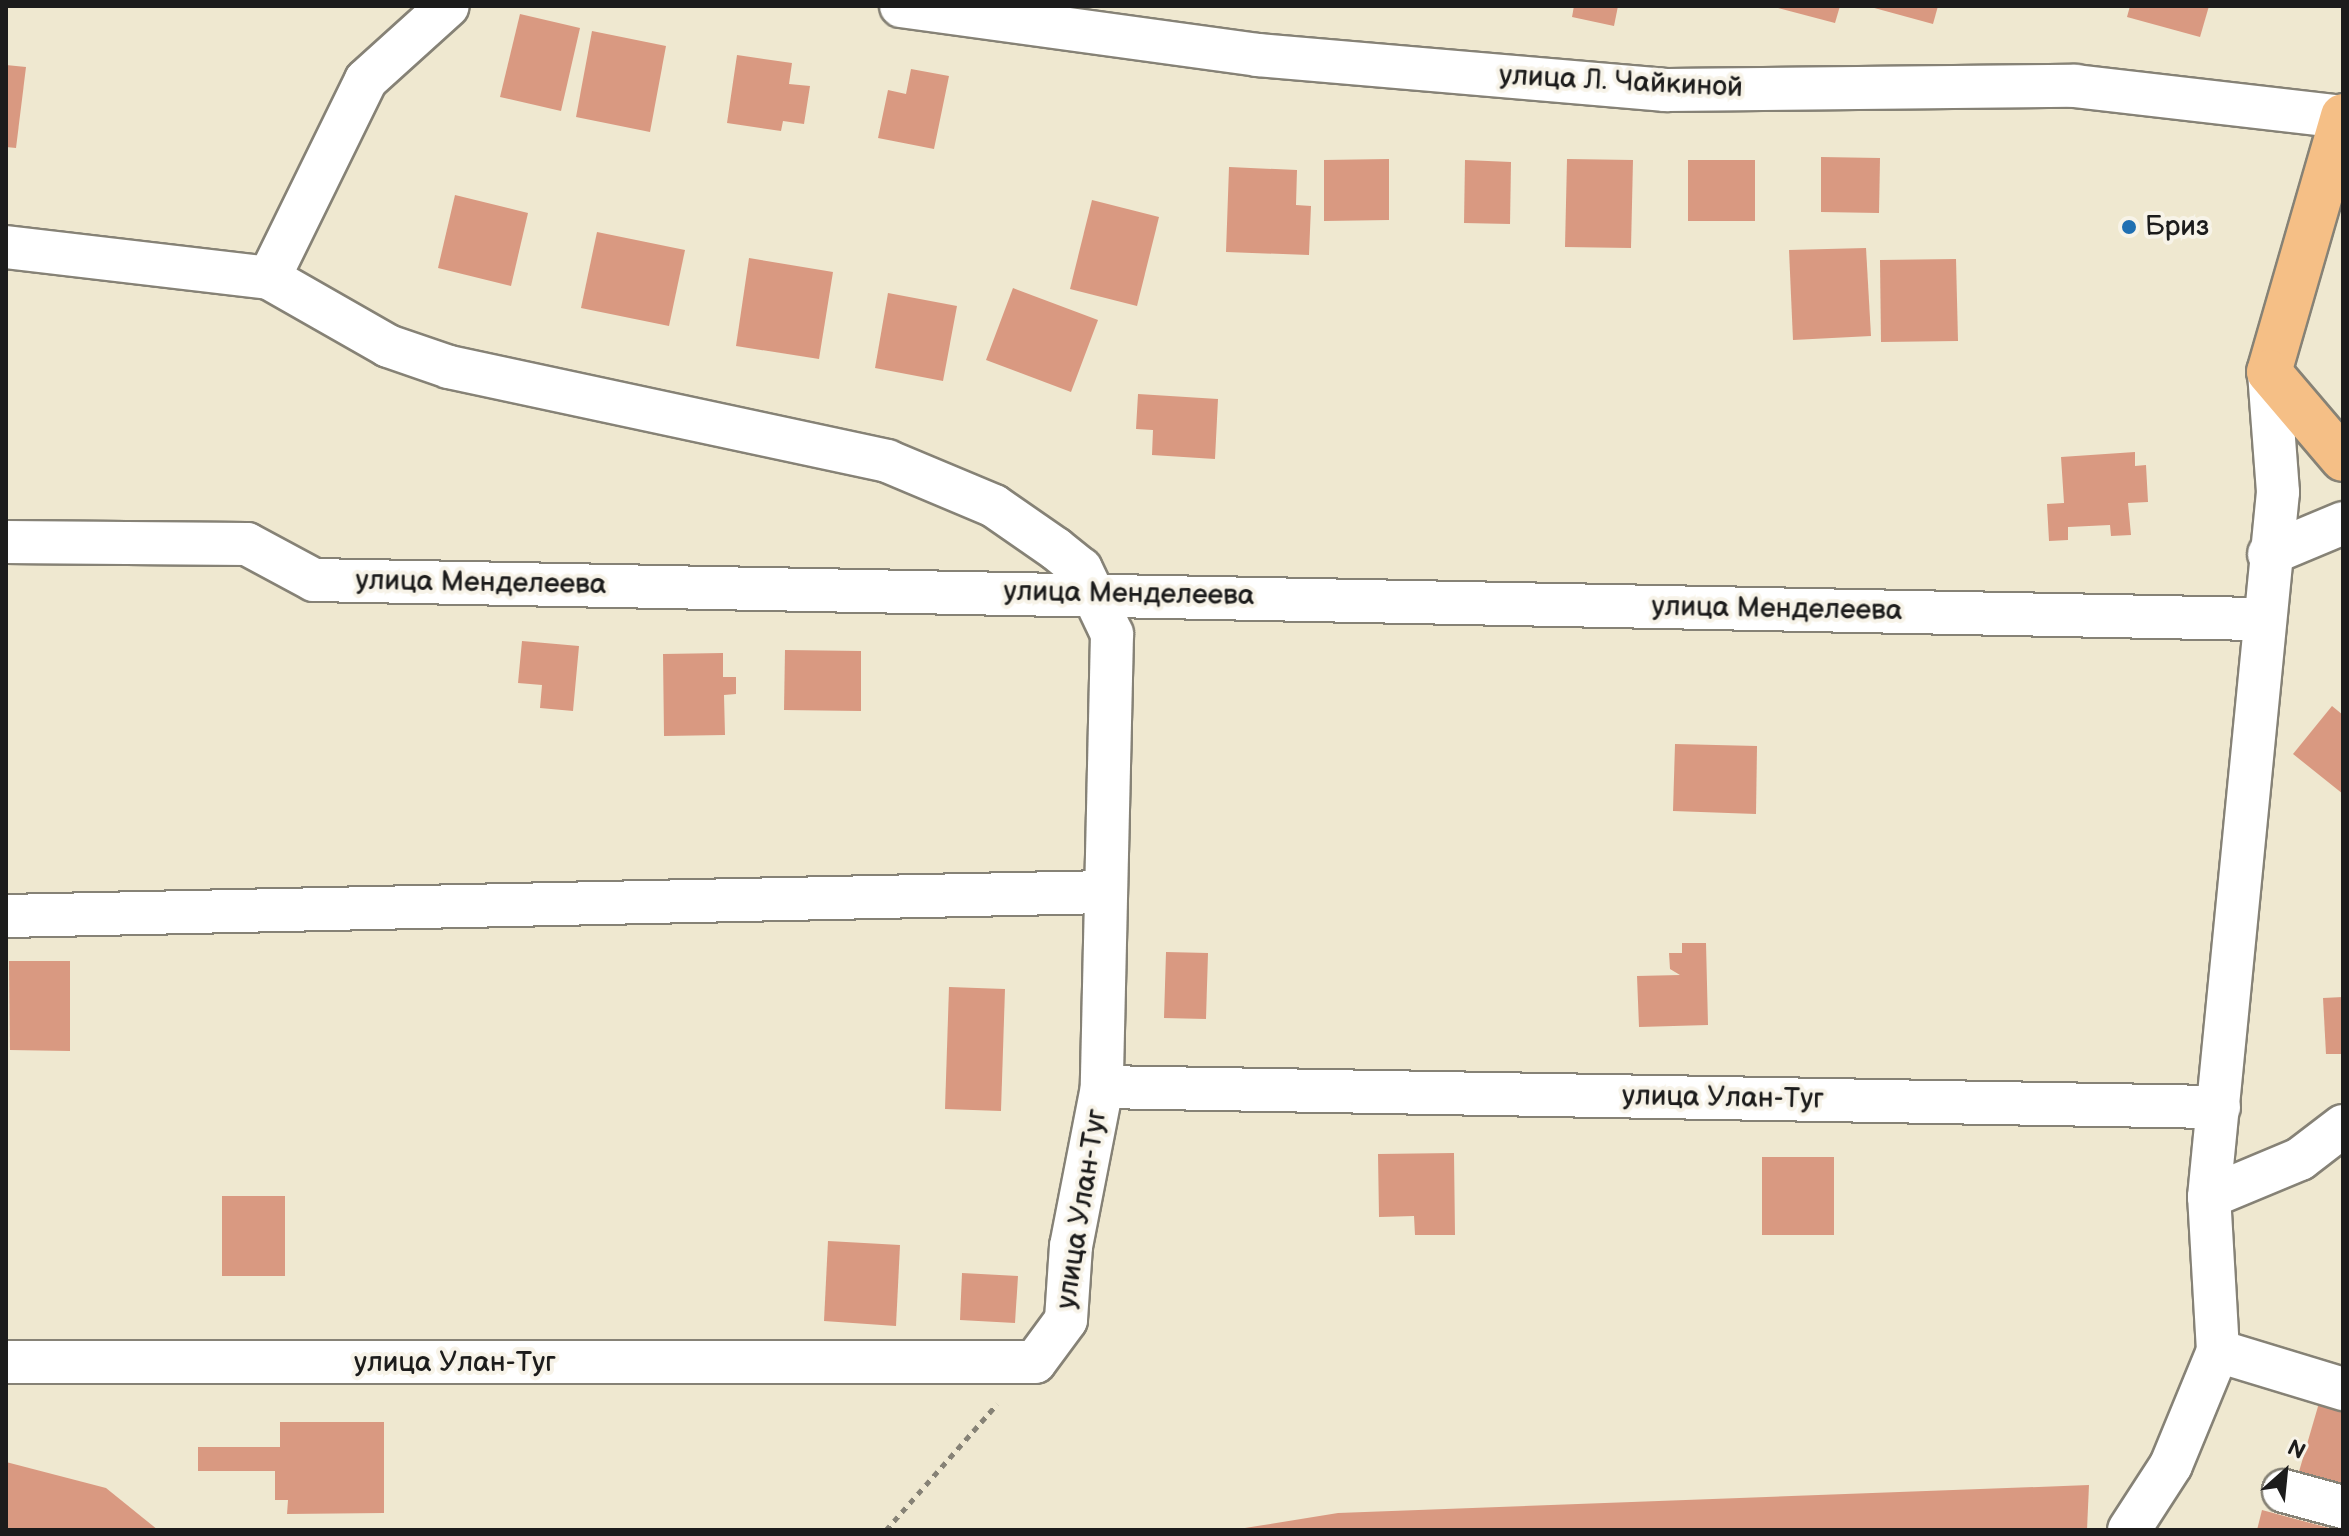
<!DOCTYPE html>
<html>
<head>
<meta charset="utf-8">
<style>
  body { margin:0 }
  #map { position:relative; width:2349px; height:1536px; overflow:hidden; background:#efe8d0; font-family:"Balsamiq Sans",sans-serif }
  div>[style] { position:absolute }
  .building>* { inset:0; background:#d99981 }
  .path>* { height:5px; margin-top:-2.5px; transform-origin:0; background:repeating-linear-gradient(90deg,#868276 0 6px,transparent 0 12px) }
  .roads { filter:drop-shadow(2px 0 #868276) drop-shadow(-2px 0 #868276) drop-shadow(0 2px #868276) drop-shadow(0 -2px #868276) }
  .minor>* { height:42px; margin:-21px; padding:0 21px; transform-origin:21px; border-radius:21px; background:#fff }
  .major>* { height:44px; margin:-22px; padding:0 22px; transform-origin:22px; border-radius:22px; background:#f5bf86 }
  .dots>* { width:22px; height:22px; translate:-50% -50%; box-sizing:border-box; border:4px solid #f7f3e8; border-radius:50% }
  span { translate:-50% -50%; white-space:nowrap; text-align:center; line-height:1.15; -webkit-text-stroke:8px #f7f3e8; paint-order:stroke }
  .street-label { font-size:28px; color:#1c1c1c }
  .poi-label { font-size:28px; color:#1c1c1c }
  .left { translate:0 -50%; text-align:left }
  .frame { position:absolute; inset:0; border:8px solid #1c1c1c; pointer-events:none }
  .north { position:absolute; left:2245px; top:1432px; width:80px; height:80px; -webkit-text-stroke:6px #f7f3e8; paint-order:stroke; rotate:27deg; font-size:22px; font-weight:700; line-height:32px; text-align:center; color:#1c1c1c }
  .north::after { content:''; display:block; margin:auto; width:28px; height:36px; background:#1c1c1c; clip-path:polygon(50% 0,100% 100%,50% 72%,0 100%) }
</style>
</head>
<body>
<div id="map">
  <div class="building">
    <i style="clip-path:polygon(1574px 6px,1618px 6px,1614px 26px,1572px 17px)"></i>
    <i style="clip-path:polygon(1770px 6px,1840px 6px,1835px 23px)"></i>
    <i style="clip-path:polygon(1867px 6px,1938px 6px,1933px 24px)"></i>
    <i style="clip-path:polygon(2130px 6px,2209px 6px,2200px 37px,2127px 17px)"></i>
    <i style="clip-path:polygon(520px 14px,580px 28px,561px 111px,500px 97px)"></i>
    <i style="clip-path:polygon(592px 31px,666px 46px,650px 132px,576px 117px)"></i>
    <i style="clip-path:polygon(737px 55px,792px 63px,789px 84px,810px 86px,804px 124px,783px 121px,781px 131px,727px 123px)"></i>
    <i style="clip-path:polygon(6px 65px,26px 67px,16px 148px,6px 147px)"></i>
    <i style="clip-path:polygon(911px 69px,949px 76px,934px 149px,878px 138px,888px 90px,906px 94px)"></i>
    <i style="clip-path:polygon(1821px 157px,1880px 158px,1879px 213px,1821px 212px)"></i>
    <i style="clip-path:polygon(1389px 159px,1389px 220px,1324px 221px,1324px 160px)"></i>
    <i style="clip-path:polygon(1567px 159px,1633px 160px,1631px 248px,1565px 247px)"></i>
    <i style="clip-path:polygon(1465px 160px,1511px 162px,1510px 224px,1464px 223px)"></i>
    <i style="clip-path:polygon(1688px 160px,1755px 160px,1755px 221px,1688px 221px)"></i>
    <i style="clip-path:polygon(1229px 167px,1297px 170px,1296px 205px,1311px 206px,1309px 255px,1226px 252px)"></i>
    <i style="clip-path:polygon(455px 195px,528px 213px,511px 286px,438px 268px)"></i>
    <i style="clip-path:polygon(1092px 200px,1159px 217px,1137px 306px,1070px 289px)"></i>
    <i style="clip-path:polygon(597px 232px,685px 250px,669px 326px,581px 308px)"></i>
    <i style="clip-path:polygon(1866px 248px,1871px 336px,1793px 340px,1789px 250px)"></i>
    <i style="clip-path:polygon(749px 258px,833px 272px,819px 359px,736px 346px)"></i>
    <i style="clip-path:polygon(1956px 259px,1958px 341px,1881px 342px,1880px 260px)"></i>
    <i style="clip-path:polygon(1013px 288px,1098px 320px,1071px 392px,986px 360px)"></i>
    <i style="clip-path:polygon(888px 293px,957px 306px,943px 381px,875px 368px)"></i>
    <i style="clip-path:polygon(1138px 394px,1218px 399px,1215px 459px,1152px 455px,1153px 430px,1136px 429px)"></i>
    <i style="clip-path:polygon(2135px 452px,2135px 466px,2146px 465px,2148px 502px,2128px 503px,2131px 535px,2111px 536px,2110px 525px,2068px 527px,2068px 540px,2049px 541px,2047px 504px,2064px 503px,2061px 457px)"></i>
    <i style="clip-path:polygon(522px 641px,579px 646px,573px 711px,540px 708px,542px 685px,518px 683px)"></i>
    <i style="clip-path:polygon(785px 650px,861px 651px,861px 711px,784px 710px)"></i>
    <i style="clip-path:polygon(723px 653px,723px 677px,736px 677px,736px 694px,724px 695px,725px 735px,664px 736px,663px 654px)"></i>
    <i style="clip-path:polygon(2332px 706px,2343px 715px,2343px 794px,2293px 754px)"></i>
    <i style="clip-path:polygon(1675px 744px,1757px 746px,1756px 814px,1673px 811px)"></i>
    <i style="clip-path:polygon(1682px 943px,1706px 943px,1708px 1025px,1639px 1027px,1637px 976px,1680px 975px,1670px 969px,1669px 953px,1682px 953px)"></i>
    <i style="clip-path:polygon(1166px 952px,1208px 953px,1206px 1019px,1164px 1018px)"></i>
    <i style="clip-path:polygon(9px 961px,70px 961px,70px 1051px,10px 1050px)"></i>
    <i style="clip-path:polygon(949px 987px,1005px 989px,1001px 1111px,945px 1109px)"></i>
    <i style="clip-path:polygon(2343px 997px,2343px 1054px,2326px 1054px,2323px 998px)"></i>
    <i style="clip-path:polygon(1454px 1153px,1455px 1235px,1415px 1235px,1414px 1216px,1379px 1217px,1378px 1154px)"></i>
    <i style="clip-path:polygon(1762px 1157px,1834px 1157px,1834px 1235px,1762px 1235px)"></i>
    <i style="clip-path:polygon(222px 1196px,285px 1196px,285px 1276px,222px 1276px)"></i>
    <i style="clip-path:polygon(828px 1241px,900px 1245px,896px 1326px,824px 1321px)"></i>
    <i style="clip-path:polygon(962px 1273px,1018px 1276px,1015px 1323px,960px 1320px)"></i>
    <i style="clip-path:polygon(2319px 1403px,2343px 1410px,2343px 1488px,2298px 1475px)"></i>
    <i style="clip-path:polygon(280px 1422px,384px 1422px,384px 1513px,287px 1514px,288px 1500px,275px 1500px,275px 1471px,198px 1471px,198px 1447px,280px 1447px)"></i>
    <i style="clip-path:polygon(6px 1462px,106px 1488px,158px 1530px,6px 1530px)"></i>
    <i style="clip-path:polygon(2089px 1485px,2087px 1530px,1245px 1528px,1338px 1513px)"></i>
    <i style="clip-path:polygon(2262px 1510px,2333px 1529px,2333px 1530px,2257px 1530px)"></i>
  </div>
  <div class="path">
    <i style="left:886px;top:1530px;width:168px;rotate:-48.6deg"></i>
  </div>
  <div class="roads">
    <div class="minor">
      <i style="left:901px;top:6px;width:360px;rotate:7.8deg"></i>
      <i style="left:1258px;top:55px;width:409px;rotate:4.9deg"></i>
      <i style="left:1665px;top:90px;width:410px;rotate:-0.6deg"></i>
      <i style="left:2075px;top:86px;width:270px;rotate:6.6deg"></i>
      <i style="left:6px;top:247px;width:265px;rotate:6.7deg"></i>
      <i style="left:269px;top:278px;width:137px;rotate:29.7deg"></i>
      <i style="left:388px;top:346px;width:65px;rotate:19deg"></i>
      <i style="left:449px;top:367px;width:448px;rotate:12.1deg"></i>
      <i style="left:887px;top:461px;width:116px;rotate:22.8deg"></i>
      <i style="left:994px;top:506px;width:75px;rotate:34.7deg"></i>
      <i style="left:1056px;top:549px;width:32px;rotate:39deg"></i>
      <i style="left:1081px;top:569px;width:72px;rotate:64.5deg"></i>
      <i style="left:1112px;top:634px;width:453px;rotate:91.3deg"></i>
      <i style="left:1102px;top:1087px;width:162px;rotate:101deg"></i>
      <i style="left:1071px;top:1246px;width:74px;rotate:93.9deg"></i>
      <i style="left:1066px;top:1320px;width:52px;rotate:126.4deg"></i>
      <i style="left:1035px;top:1362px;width:1029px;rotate:180deg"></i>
      <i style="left:269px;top:278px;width:220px;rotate:-63.9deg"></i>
      <i style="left:366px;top:80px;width:110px;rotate:-42.1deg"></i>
      <i style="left:6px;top:542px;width:241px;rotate:0.5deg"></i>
      <i style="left:247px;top:544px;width:76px;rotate:28.2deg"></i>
      <i style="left:314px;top:580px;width:1947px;rotate:1.15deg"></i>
      <i style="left:2269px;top:554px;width:80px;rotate:-22.7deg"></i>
      <i style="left:6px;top:916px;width:1098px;rotate:-1.25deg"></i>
      <i style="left:1102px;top:1087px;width:1117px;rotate:1.03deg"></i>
      <i style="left:2209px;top:1197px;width:99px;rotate:-22.7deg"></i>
      <i style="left:2300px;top:1159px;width:54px;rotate:-37.5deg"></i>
      <i style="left:2218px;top:1351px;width:131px;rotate:16.9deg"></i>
      <i style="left:2284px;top:1491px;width:61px;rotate:15.2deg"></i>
      <i style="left:2129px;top:1530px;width:77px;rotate:-57.1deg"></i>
      <i style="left:2171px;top:1465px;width:123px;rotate:-67.6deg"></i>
      <i style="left:2218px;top:1351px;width:154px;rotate:-93.3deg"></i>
      <i style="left:2209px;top:1197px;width:708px;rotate:-84.41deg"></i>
      <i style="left:2278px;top:492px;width:120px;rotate:-94.3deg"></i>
    </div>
    <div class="major">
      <i style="left:2343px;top:116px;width:266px;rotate:106.1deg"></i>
      <i style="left:2269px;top:372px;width:114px;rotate:49.6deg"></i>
    </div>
  </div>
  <div class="dots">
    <i style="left:2129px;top:227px;background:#1f6fb2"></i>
  </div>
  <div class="street-label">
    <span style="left:1621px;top:82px;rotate:3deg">улица Л. Чайкиной</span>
    <span style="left:481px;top:583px;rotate:1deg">улица Менделеева</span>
    <span style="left:1129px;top:594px;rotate:1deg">улица Менделеева</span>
    <span style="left:1777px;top:609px;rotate:1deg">улица Менделеева</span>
    <span style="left:1723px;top:1098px;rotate:1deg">улица Улан-Туг</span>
    <span style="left:1082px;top:1209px;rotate:-81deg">улица Улан-Туг</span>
    <span style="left:455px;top:1363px">улица Улан-Туг</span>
  </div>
  <div class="poi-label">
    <span class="left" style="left:2145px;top:227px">Бриз</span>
  </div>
  <div class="frame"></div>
  <div class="north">N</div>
</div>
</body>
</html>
